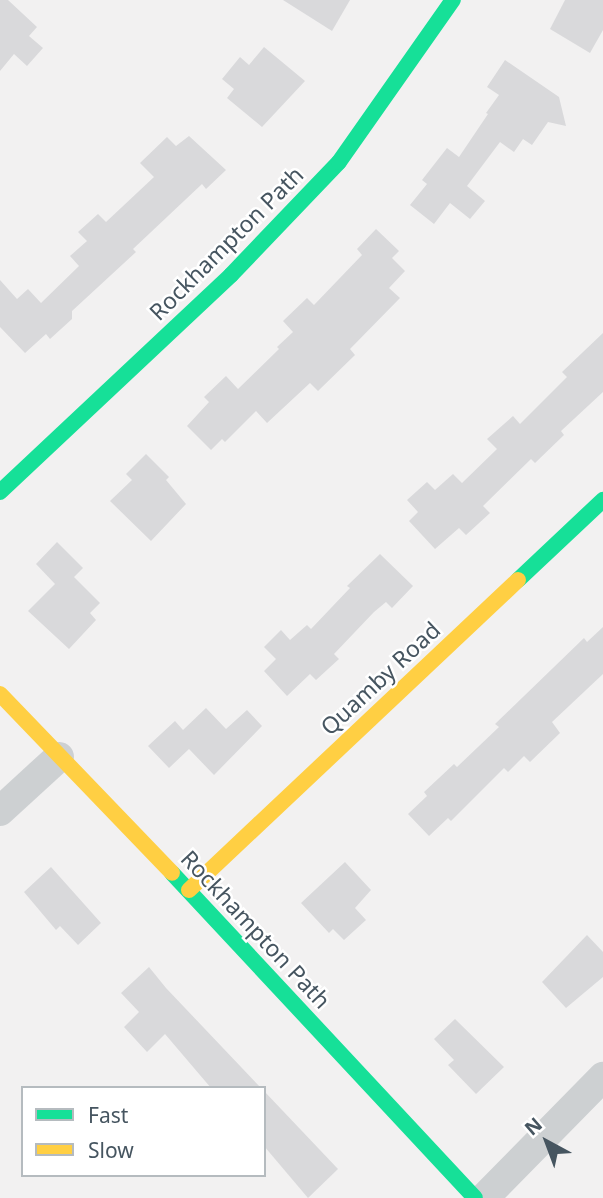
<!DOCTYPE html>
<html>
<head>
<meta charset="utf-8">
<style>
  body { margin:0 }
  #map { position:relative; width:603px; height:1198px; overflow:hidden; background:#f2f1f1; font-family:"Noto Sans",sans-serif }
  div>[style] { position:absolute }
  .building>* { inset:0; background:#d9d9db }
  .street>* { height:30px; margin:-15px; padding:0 15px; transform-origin:15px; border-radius:15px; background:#cdd0d2 }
  .fast>* { height:16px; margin:-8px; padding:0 8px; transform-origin:8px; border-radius:8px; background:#16e098 }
  .slow>* { height:16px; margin:-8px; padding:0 8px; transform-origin:8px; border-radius:8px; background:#ffcf43 }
  span { translate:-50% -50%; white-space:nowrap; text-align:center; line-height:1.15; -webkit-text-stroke:5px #fff; paint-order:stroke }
  .street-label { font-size:23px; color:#465560 }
  .legend { position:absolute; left:21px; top:1086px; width:245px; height:91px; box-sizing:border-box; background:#fff; border:2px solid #b5bbbf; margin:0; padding:9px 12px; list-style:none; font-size:21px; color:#465560 }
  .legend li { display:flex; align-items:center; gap:14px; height:35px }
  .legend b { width:35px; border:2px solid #b5bbbf }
  .north { position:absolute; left:512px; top:1107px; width:70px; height:70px; -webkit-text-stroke:5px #fff; paint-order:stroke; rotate:319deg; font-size:19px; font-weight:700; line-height:28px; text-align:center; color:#465560 }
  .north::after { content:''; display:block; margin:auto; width:24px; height:32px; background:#465560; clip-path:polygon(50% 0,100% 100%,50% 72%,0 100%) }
</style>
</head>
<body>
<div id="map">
  <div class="building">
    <i style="clip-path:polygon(0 0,8px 0,37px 27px,29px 36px,43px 48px,27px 66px,14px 54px,0 71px)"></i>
    <i style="clip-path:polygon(283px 0,350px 0,332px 31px)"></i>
    <i style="clip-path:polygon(565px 0,603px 0,603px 30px,590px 53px,550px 29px)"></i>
    <i style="clip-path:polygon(264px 47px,305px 81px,262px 127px,227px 98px,234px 89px,222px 79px,240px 57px,249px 65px)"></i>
    <i style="clip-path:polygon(505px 60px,559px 97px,566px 126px,548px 122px,532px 145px,523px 139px,514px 152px,500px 142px,467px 186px,485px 201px,470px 219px,450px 203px,434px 224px,410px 205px,427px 184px,422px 180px,447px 148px,459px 157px,488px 114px,486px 113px,499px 95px,487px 87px)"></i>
    <i style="clip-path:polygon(189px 136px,226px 170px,206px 189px,202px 184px,133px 249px,136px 252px,72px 311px,72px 319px,50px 339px,46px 334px,25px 353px,0 327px,0 280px,17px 299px,28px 289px,41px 303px,79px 266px,70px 256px,87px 241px,78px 232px,98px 214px,106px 222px,154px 177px,140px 163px,167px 137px,176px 146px)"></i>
    <i style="clip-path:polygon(376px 229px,399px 251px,392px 258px,405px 271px,389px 288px,400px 298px,350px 349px,355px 355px,318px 391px,310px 383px,267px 423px,256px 411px,225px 442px,222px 439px,211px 450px,187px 426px,209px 402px,204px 397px,226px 376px,238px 389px,279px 349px,277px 347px,293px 332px,283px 321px,307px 298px,314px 305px,362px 255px,357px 249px)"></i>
    <i style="clip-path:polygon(603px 333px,603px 392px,561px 431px,564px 435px,535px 463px,531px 459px,483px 506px,490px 513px,466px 535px,459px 528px,435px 549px,409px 521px,418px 512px,407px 500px,427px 482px,435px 490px,453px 474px,462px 483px,497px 449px,487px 439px,513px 416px,520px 424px,567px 377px,562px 372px)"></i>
    <i style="clip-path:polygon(146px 454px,169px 477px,166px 480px,186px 504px,151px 541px,110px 501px,132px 480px,126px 474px)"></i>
    <i style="clip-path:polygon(57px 542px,83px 568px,74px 577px,100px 603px,90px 613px,96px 620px,69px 649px,28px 611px,55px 584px,36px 564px)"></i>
    <i style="clip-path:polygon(380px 554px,413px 586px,392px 608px,386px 602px,374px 612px,334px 654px,339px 659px,316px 680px,310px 674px,287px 696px,264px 671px,276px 659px,264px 647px,281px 630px,290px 640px,307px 625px,311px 629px,350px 588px,347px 586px)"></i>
    <i style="clip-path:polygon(603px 627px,603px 674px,552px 722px,560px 733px,530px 762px,524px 756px,508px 772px,504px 768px,451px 821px,448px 818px,429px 836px,408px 814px,427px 796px,424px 792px,454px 764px,457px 767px,499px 727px,495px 724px,584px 638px,587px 642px)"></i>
    <i style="clip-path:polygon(206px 708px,226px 729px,247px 710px,262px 726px,214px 775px,189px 749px,169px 768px,148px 746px,175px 721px,183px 730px)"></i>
    <i style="clip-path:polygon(345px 862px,371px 890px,355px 908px,366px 920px,344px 940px,333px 929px,329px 933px,301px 903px)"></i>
    <i style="clip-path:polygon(51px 867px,101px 923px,78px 945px,60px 926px,56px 930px,24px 892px)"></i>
    <i style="clip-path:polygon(587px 935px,603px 952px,603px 977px,566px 1008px,542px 982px)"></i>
    <i style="clip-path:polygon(149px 967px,166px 988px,261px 1088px,211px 1088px,165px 1034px,147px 1052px,124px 1027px,139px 1012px,121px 993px)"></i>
    <i style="clip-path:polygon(455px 1019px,504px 1067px,476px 1094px,448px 1065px,454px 1060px,434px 1039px)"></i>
    <i style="clip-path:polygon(264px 1091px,338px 1169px,308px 1198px,264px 1146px)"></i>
  </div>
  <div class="street">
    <i style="left:0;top:811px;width:80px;rotate:-42.5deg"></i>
    <i style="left:484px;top:1198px;width:170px;rotate:-45.5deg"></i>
  </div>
  <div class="fast">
    <i style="left:0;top:492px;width:317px;rotate:-43.2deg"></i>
    <i style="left:231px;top:275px;width:156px;rotate:-46.3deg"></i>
    <i style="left:339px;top:162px;width:198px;rotate:-54.9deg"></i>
    <i style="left:518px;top:580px;width:117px;rotate:-43.3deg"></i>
    <i style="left:172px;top:873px;width:444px;rotate:47deg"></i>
  </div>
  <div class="slow">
    <i style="left:0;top:694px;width:248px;rotate:46.1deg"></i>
    <i style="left:189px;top:890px;width:452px;rotate:-43.3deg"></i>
  </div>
  <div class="street-label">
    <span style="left:226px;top:243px;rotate:-45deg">Rockhampton Path</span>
    <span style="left:380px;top:678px;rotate:-43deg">Quamby Road</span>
    <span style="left:256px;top:929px;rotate:47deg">Rockhampton Path</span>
  </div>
  <ul class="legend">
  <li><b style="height:9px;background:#16e098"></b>Fast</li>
  <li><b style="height:9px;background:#ffcf43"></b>Slow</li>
  </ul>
  <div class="north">N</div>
</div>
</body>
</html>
